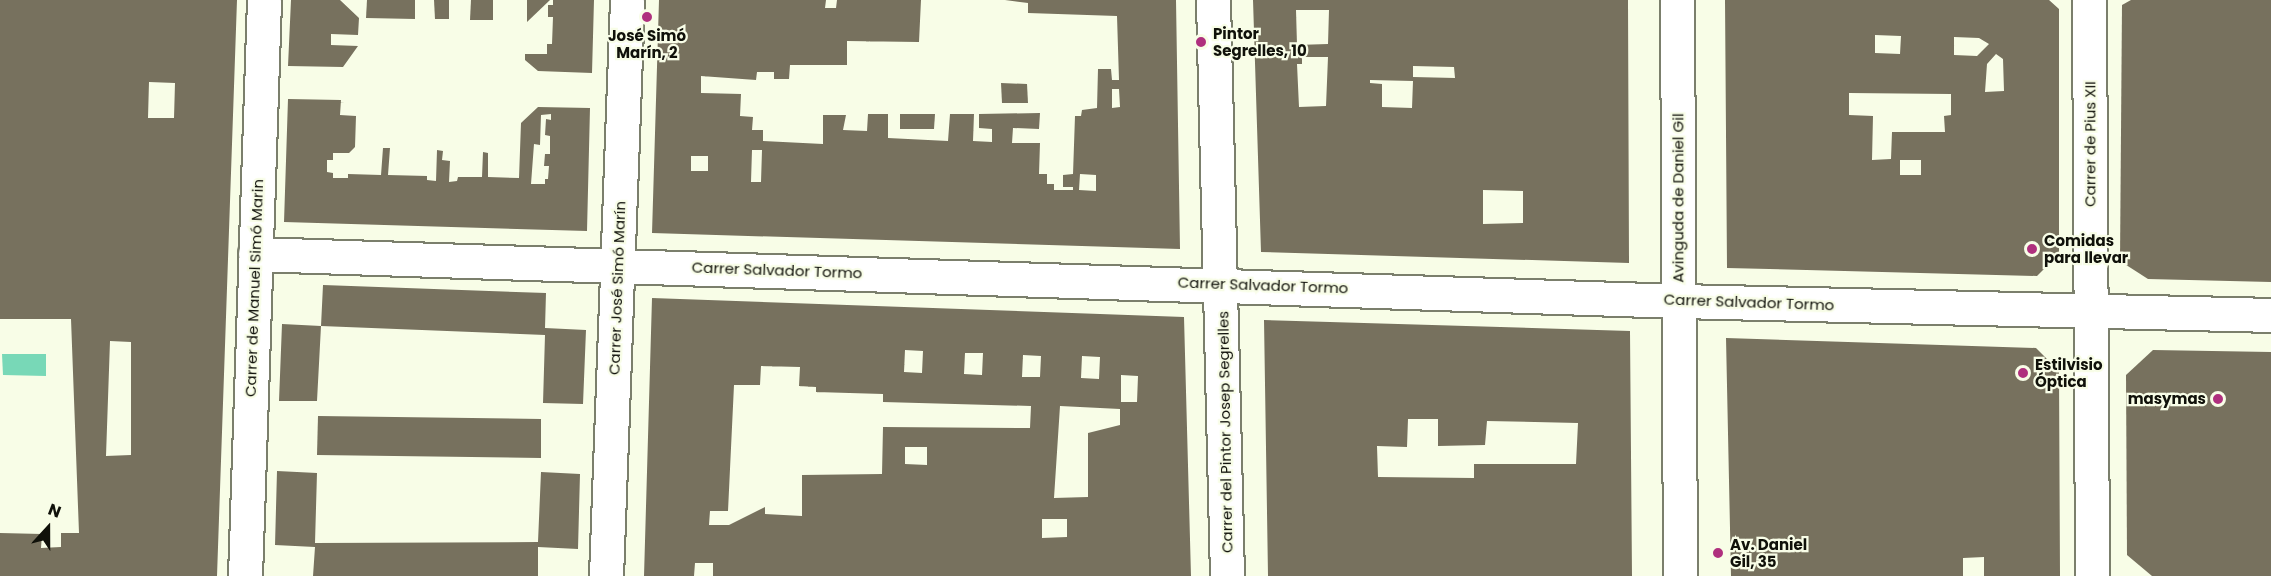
<!DOCTYPE html>
<html>
<head>
<meta charset="utf-8">
<style>
  body { margin:0 }
  #map { position:relative; width:2271px; height:576px; overflow:hidden; background:#f8fde7; font-family:Poppins,sans-serif }
  div>[style] { position:absolute }
  .water>* { inset:0; background:#78d8b7 }
  .building>* { inset:0; background:#77715e }
  .roads { filter:drop-shadow(2px 0 #7b7f6c) drop-shadow(-2px 0 #7b7f6c) drop-shadow(0 2px #7b7f6c) drop-shadow(0 -2px #7b7f6c) }
  .minor>* { height:33px; margin:-16.5px; padding:0 16.5px; transform-origin:16.5px; border-radius:16.5px; background:#fff }
  .dots>* { width:16px; height:16px; translate:-50% -50%; box-sizing:border-box; border:3px solid #f8fde7; border-radius:50% }
  span { translate:-50% -50%; white-space:nowrap; text-align:center; line-height:1.15; -webkit-text-stroke:4.5px #f8fde7; paint-order:stroke }
  .poi-label { font-size:15px; color:#10110a; font-weight:700 }
  .left { translate:0 -50%; text-align:left }
  .right { translate:-100% -50%; text-align:right }
  .street-label { font-size:15px; color:#10110a }
  .north { position:absolute; left:18px; top:498px; width:60px; height:60px; -webkit-text-stroke:4px #f8fde7; paint-order:stroke; rotate:21deg; font-size:16px; font-weight:700; line-height:24px; text-align:center; color:#10110a }
  .north::after { content:''; display:block; margin:auto; width:21px; height:27px; background:#10110a; clip-path:polygon(50% 0,100% 100%,50% 72%,0 100%) }
</style>
</head>
<body>
<div id="map">
  <div class="water">
    <i style="clip-path:polygon(2px 354px,46px 354px,46px 376px,3px 375px)"></i>
  </div>
  <div class="building">
    <i style="clip-path:polygon(evenodd,0 0,237px 0,217px 576px,0 576px,0 533px,42px 534px,41px 548px,61px 547px,61px 533px,79px 533px,71px 319px,0 319px,0 0,149px 82px,175px 83px,174px 118px,148px 118px,149px 82px,0 0,110px 341px,131px 342px,131px 455px,106px 456px,110px 341px)"></i>
    <i style="clip-path:polygon(291px 0,340px 0,359px 18px,358px 35px,331px 34px,331px 45px,358px 46px,343px 67px,288px 66px)"></i>
    <i style="clip-path:polygon(367px 0,415px 0,415px 19px,366px 18px)"></i>
    <i style="clip-path:polygon(434px 0,449px 0,449px 19px,435px 19px)"></i>
    <i style="clip-path:polygon(471px 0,493px 0,493px 20px,470px 20px)"></i>
    <i style="clip-path:polygon(527px 0,550px 0,527px 22px)"></i>
    <i style="clip-path:polygon(553px 0,594px 0,592px 73px,538px 71px,525px 60px,525px 54px,547px 54px,547px 44px,552px 44px,553px 17px,548px 17px,548px 5px,553px 5px)"></i>
    <i style="clip-path:polygon(evenodd,659px 0,826px 0,825px 8px,836px 8px,837px 0,921px 0,919px 42px,847px 41px,847px 65px,790px 65px,789px 79px,774px 79px,774px 72px,757px 72px,756px 80px,701px 76px,701px 93px,741px 94px,740px 116px,753px 117px,752px 130px,763px 130px,763px 141px,823px 144px,823px 115px,846px 115px,843px 130px,867px 131px,868px 114px,888px 114px,888px 138px,948px 141px,950px 114px,974px 114px,973px 141px,992px 142px,992px 129px,979px 128px,979px 114px,1040px 113px,1039px 129px,1013px 128px,1012px 143px,1040px 143px,1039px 174px,1047px 174px,1047px 184px,1054px 184px,1054px 190px,1073px 190px,1073px 187px,1063px 187px,1063px 175px,1073px 174px,1075px 116px,1081px 116px,1082px 110px,1097px 108px,1098px 69px,1111px 69px,1112px 80px,1119px 80px,1117px 16px,1028px 13px,1028px 3px,1005px 0,1176px 0,1180px 249px,652px 233px,659px 0,1112px 89px,1119px 89px,1120px 107px,1112px 108px,1112px 89px,659px 0,752px 150px,762px 150px,761px 182px,751px 182px,752px 150px,659px 0,691px 156px,708px 156px,708px 171px,691px 171px,691px 156px,659px 0,1080px 174px,1096px 175px,1096px 191px,1079px 190px,1080px 174px)"></i>
    <i style="clip-path:polygon(evenodd,1253px 0,1628px 0,1629px 263px,1261px 252px,1253px 0,1296px 10px,1329px 10px,1328px 44px,1297px 45px,1296px 10px,1253px 0,1302px 57px,1328px 57px,1326px 106px,1299px 107px,1297px 64px,1302px 64px,1302px 57px,1253px 0,1413px 66px,1454px 67px,1455px 78px,1413px 77px,1413px 66px,1253px 0,1370px 80px,1413px 81px,1412px 108px,1382px 107px,1382px 84px,1370px 83px,1370px 80px,1253px 0,1483px 190px,1523px 191px,1523px 223px,1483px 224px,1483px 190px)"></i>
    <i style="clip-path:polygon(evenodd,1725px 0,2049px 0,2059px 9px,2059px 254px,2037px 276px,1727px 268px,1725px 0,1875px 35px,1901px 36px,1900px 54px,1875px 53px,1875px 35px,1725px 0,1954px 37px,1979px 38px,1989px 44px,1977px 56px,1954px 55px,1954px 37px,1725px 0,1996px 54px,2003px 59px,2004px 91px,1985px 92px,1987px 64px,1996px 54px,1725px 0,1849px 93px,1951px 94px,1951px 115px,1944px 116px,1945px 132px,1892px 132px,1891px 159px,1872px 160px,1873px 116px,1849px 115px,1849px 93px,1725px 0,1900px 160px,1921px 160px,1921px 175px,1900px 175px,1900px 160px)"></i>
    <i style="clip-path:polygon(2131px 0,2271px 0,2271px 282px,2148px 279px,2120px 261px,2122px 5px)"></i>
    <i style="clip-path:polygon(1001px 83px,1027px 84px,1028px 103px,1002px 103px)"></i>
    <i style="clip-path:polygon(evenodd,288px 99px,341px 100px,340px 115px,356px 116px,355px 147px,349px 153px,333px 153px,333px 160px,327px 160px,327px 172px,333px 173px,333px 178px,348px 178px,348px 174px,381px 175px,383px 148px,390px 148px,388px 175px,427px 176px,427px 180px,436px 181px,437px 150px,443px 151px,442px 160px,450px 161px,449px 182px,457px 181px,458px 177px,482px 177px,483px 152px,488px 153px,488px 177px,519px 178px,521px 123px,538px 107px,590px 108px,587px 231px,284px 222px,288px 99px,551px 114px,551px 120px,546px 119px,545px 135px,550px 136px,550px 154px,545px 154px,544px 166px,549px 166px,548px 179px,545px 179px,545px 184px,531px 184px,534px 144px,540px 145px,541px 115px,551px 114px)"></i>
    <i style="clip-path:polygon(900px 114px,935px 114px,934px 129px,900px 129px)"></i>
    <i style="clip-path:polygon(323px 285px,546px 293px,545px 328px,586px 330px,583px 404px,543px 403px,545px 335px,321px 326px,317px 401px,279px 401px,282px 324px,321px 326px)"></i>
    <i style="clip-path:polygon(evenodd,652px 298px,1184px 317px,1191px 576px,713px 576px,713px 563px,695px 563px,694px 576px,644px 576px,652px 298px,905px 350px,923px 351px,922px 373px,904px 372px,905px 350px,652px 298px,965px 353px,983px 353px,982px 375px,964px 374px,965px 353px,652px 298px,1023px 355px,1041px 356px,1040px 377px,1022px 377px,1023px 355px,652px 298px,1082px 356px,1100px 357px,1099px 379px,1081px 378px,1082px 356px,652px 298px,761px 366px,800px 367px,799px 386px,816px 387px,816px 392px,883px 394px,883px 402px,1031px 406px,1030px 428px,883px 427px,882px 474px,802px 475px,802px 516px,765px 514px,765px 507px,729px 525px,709px 525px,710px 511px,728px 511px,734px 385px,760px 385px,761px 366px,652px 298px,1121px 375px,1138px 376px,1137px 402px,1121px 402px,1121px 375px,652px 298px,1060px 406px,1120px 409px,1120px 425px,1088px 433px,1088px 497px,1054px 498px,1060px 406px,652px 298px,905px 447px,927px 447px,927px 465px,905px 464px,905px 447px,652px 298px,1042px 519px,1067px 519px,1067px 537px,1042px 538px,1042px 519px)"></i>
    <i style="clip-path:polygon(evenodd,1264px 320px,1630px 331px,1632px 576px,1268px 576px,1264px 320px,1408px 419px,1438px 419px,1438px 446px,1485px 445px,1487px 421px,1578px 423px,1576px 464px,1474px 464px,1474px 478px,1378px 477px,1377px 446px,1407px 447px,1408px 419px)"></i>
    <i style="clip-path:polygon(1726px 338px,2036px 348px,2059px 371px,2060px 576px,1984px 576px,1984px 557px,1963px 558px,1963px 576px,1731px 576px)"></i>
    <i style="clip-path:polygon(2153px 350px,2271px 352px,2271px 576px,2152px 576px,2127px 555px,2126px 375px)"></i>
    <i style="clip-path:polygon(318px 416px,541px 419px,541px 458px,317px 455px)"></i>
    <i style="clip-path:polygon(277px 471px,317px 473px,315px 543px,538px 542px,541px 472px,580px 474px,578px 549px,538px 547px,538px 576px,313px 576px,315px 547px,275px 545px)"></i>
  </div>
  <div class="roads">
    <div class="minor">
      <i style="left:1213px;top:0;width:576px;rotate:88.61deg"></i>
      <i style="left:1677px;top:0;width:576px;rotate:89.7deg"></i>
      <i style="left:2089px;top:0;width:576px;rotate:89.7deg"></i>
      <i style="left:255px;top:254px;width:1425px;rotate:1.89deg"></i>
      <i style="left:1679px;top:301px;width:592px;rotate:1.35deg"></i>
      <i style="left:245px;top:576px;width:576px;rotate:-88.11deg"></i>
      <i style="left:606px;top:576px;width:576px;rotate:-87.91deg"></i>
    </div>
  </div>
  <div class="dots">
    <i style="left:647px;top:17px;background:#af307e"></i>
    <i style="left:1201px;top:42px;background:#af307e"></i>
    <i style="left:2032px;top:249px;background:#af307e"></i>
    <i style="left:2023px;top:373px;background:#af307e"></i>
    <i style="left:2218px;top:399px;background:#af307e"></i>
    <i style="left:1718px;top:553px;background:#af307e"></i>
  </div>
  <div class="poi-label">
    <span class="left" style="left:1213px;top:42px">Pintor<br>Segrelles, 10</span>
    <span style="left:647px;top:44px">José Simó<br>Marín, 2</span>
    <span class="left" style="left:2044px;top:249px">Comidas<br>para llevar</span>
    <span class="left" style="left:2035px;top:373px">Estilvisio<br>Óptica</span>
    <span class="right" style="left:2206px;top:399px">masymas</span>
    <span class="left" style="left:1730px;top:553px">Av. Daniel<br>Gil, 35</span>
  </div>
  <div class="street-label">
    <span style="left:2090px;top:144px;rotate:-90deg">Carrer de Pius XII</span>
    <span style="left:1678px;top:198px;rotate:-90deg">Avinguda de Daniel Gil</span>
    <span style="left:777px;top:270px;rotate:2deg">Carrer Salvador Tormo</span>
    <span style="left:1263px;top:285px;rotate:2deg">Carrer Salvador Tormo</span>
    <span style="left:254px;top:288px;rotate:-88deg">Carrer de Manuel Simó Marin</span>
    <span style="left:617px;top:288px;rotate:-88deg">Carrer José Simó Marín</span>
    <span style="left:1749px;top:302px;rotate:2deg">Carrer Salvador Tormo</span>
    <span style="left:1225px;top:432px;rotate:-91deg">Carrer del Pintor Josep Segrelles</span>
  </div>
  <div class="north">N</div>
</div>
</body>
</html>
